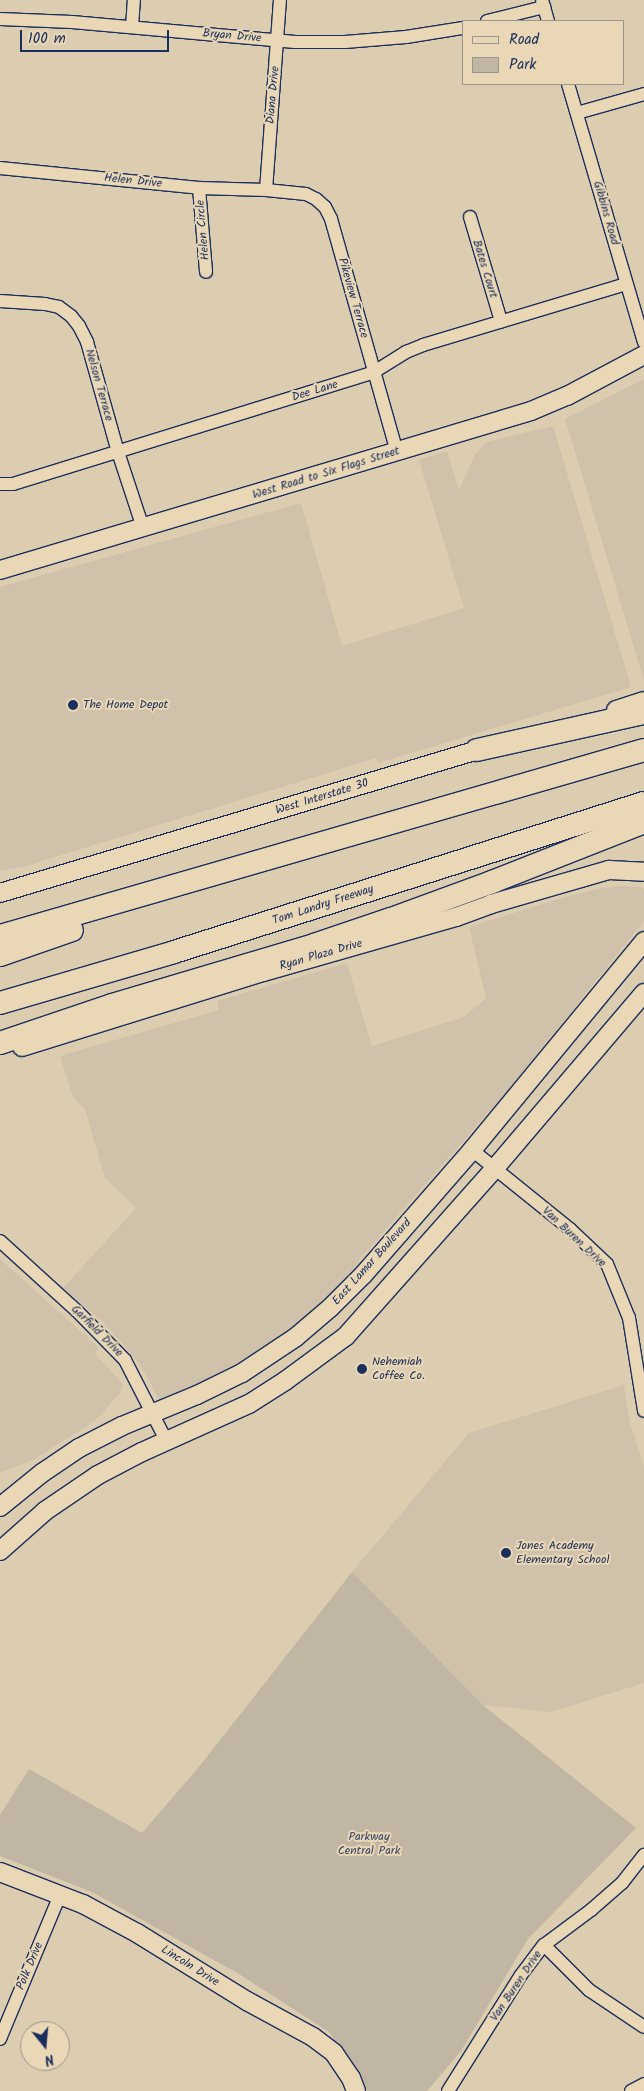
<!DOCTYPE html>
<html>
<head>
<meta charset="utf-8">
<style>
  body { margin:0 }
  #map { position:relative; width:644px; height:2091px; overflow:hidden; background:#ddcdb0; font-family:Kalam,sans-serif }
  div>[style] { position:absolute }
  .built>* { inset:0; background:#cfc1aa }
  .green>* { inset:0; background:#c0b6a3 }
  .roads { filter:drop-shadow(1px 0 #1b2f5e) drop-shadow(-1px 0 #1b2f5e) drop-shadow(0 1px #1b2f5e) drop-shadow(0 -1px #1b2f5e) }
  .street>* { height:12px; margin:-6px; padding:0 6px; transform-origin:6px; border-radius:6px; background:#e9d7b5 }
  .secondary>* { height:18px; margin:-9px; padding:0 9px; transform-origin:9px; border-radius:9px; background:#e9d7b5 }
  .highway>* { height:22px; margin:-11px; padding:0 11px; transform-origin:11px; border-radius:11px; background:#e9d7b5 }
  .dots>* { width:14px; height:14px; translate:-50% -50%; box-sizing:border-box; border:2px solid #e9d7b5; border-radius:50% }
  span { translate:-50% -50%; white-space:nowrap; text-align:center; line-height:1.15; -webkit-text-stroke:4px #e9d7b5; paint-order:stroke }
  .street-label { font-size:12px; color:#1b2f5e }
  .poi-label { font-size:12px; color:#1b2f5e }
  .left { translate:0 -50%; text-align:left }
  .park-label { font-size:12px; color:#344368 }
  .legend { position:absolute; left:462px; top:20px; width:162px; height:65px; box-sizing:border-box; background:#e9d7b5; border:1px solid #979492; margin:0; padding:6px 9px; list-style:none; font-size:15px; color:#1b2f5e }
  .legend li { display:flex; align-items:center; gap:10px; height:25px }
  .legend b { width:25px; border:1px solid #979492 }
  .north { position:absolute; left:20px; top:2021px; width:50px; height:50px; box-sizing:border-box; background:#e9d7b5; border:1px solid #979492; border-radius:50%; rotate:163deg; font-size:14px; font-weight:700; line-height:20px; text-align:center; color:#1b2f5e }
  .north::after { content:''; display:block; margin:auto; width:18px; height:22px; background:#1b2f5e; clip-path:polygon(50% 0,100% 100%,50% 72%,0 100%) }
  .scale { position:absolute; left:20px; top:30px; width:149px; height:22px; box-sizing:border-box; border:2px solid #1b2f5e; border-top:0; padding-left:6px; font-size:15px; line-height:18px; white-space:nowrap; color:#1b2f5e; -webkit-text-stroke:4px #e9d7b5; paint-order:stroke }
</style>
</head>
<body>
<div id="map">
  <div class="built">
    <i style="clip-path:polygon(644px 379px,644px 680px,565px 419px)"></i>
    <i style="clip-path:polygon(553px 426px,631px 687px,378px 763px,376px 758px,26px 866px,0 871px,0 587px,301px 503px,342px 646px,464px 608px,419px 460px,447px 451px,459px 490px,475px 455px,486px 442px)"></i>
    <i style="clip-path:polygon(618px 886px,640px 887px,644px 890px,644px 921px,510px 1088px,358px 1261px,364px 1267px,315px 1315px,252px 1360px,197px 1390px,160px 1401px,142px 1368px,125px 1346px,104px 1323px,63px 1288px,136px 1208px,105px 1178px,85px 1109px,73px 1097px,60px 1056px,219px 1010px,217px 1001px,347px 963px,372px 1046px,464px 1017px,486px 998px,469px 927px,558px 899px,597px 889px)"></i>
    <i style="clip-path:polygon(0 1259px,99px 1348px,95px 1354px,123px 1384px,120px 1393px,96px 1420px,35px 1459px,0 1473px)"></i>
    <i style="clip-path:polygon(624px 1385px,629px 1420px,644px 1467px,644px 1683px,551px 1712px,483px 1705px,352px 1572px,469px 1433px)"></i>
  </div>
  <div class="green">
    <i style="clip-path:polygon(352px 1572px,483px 1705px,636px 1828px,528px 1939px,461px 2051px,427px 2091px,366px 2091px,363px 2082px,329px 2032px,239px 1974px,92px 1892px,0 1856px,0 1815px,29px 1769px,142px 1833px,198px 1768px)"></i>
  </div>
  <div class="roads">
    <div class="street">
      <i style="left:542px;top:0;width:22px;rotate:74deg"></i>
      <i style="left:0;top:19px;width:72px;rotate:2.4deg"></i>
      <i style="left:72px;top:22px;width:224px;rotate:5.1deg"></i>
      <i style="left:295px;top:42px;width:50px"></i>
      <i style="left:345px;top:42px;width:61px;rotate:-4.7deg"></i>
      <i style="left:406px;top:37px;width:58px;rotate:-9deg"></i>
      <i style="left:487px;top:21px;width:59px;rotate:-13.8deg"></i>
      <i style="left:132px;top:27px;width:27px;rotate:-86deg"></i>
      <i style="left:568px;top:84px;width:269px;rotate:73.6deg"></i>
      <i style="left:577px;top:113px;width:70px;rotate:-15.8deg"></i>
      <i style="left:0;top:168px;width:200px;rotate:5.7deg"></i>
      <i style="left:199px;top:188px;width:67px;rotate:1.7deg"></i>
      <i style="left:266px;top:190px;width:40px;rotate:5.7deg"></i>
      <i style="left:306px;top:194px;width:11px;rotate:27deg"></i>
      <i style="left:316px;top:199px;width:12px;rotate:42deg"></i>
      <i style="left:325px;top:207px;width:13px;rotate:63deg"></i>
      <i style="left:331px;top:219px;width:242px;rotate:74.2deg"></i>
      <i style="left:199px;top:188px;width:84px;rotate:85.2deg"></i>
      <i style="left:266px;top:190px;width:191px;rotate:-85.8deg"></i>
      <i style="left:470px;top:217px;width:109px;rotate:73.4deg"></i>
      <i style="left:0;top:301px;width:45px;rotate:3.8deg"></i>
      <i style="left:45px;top:304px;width:14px;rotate:12deg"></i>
      <i style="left:59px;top:307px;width:15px;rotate:37deg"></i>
      <i style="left:71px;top:316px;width:13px;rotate:51deg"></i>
      <i style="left:79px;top:326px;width:18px;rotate:63deg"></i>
      <i style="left:87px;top:342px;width:114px;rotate:74.3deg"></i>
      <i style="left:118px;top:452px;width:80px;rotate:71.8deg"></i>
      <i style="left:0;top:484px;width:13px"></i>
      <i style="left:13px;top:484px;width:378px;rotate:-17.2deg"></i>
      <i style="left:374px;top:372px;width:38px;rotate:-32deg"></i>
      <i style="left:406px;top:352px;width:18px;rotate:-22deg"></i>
      <i style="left:423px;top:345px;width:212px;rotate:-16.7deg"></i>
      <i style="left:472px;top:1150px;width:126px;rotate:38.9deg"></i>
      <i style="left:570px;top:1229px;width:51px;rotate:43.4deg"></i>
      <i style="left:607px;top:1264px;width:58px;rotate:67.8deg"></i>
      <i style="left:629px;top:1318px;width:94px;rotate:80.8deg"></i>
      <i style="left:0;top:1241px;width:104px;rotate:42.3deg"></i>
      <i style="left:77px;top:1311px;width:69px;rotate:45.6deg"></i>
      <i style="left:125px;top:1360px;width:92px;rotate:62.9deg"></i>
      <i style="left:544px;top:1945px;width:64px;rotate:45deg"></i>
      <i style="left:589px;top:1990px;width:66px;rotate:33.9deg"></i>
      <i style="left:0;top:2039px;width:156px;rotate:-67.4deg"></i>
      <i style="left:448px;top:2091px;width:137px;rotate:-57.8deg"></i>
      <i style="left:521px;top:1975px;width:38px;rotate:-53deg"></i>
      <i style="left:544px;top:1945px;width:59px;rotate:-36.7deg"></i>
      <i style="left:591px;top:1910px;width:41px;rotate:-41.1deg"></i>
      <i style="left:622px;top:1883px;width:36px;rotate:-52deg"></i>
      <i style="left:631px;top:2091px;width:15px;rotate:-28deg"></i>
    </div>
    <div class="secondary">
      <i style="left:0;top:570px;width:554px;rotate:-16.67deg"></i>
      <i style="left:531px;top:411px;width:39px;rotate:-23deg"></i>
      <i style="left:567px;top:396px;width:87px;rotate:-28deg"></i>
      <i style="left:616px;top:710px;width:29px;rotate:-18deg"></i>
      <i style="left:0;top:893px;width:509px;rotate:-16.66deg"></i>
      <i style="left:22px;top:1047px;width:252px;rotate:-17.3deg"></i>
      <i style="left:263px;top:972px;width:201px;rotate:-15.9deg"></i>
      <i style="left:456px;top:917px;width:37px;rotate:-20deg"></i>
      <i style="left:491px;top:904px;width:123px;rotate:-16.1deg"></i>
      <i style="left:609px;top:870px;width:35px;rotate:3deg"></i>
      <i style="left:0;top:1507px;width:54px;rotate:-39deg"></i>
      <i style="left:42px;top:1473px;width:45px;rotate:-34deg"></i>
      <i style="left:79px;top:1448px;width:48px;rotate:-27.1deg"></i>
      <i style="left:122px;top:1426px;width:81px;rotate:-22.5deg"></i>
      <i style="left:197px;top:1395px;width:50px;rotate:-26.1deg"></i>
      <i style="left:242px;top:1373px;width:65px;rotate:-33.7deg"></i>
      <i style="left:296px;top:1337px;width:45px;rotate:-40.5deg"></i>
      <i style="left:330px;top:1308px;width:48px;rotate:-45deg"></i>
      <i style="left:364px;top:1274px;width:164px;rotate:-48.9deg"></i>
      <i style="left:472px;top:1150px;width:271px;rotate:-50.5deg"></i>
      <i style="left:0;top:1551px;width:60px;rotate:-41.6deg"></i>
      <i style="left:45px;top:1511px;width:64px;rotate:-34.2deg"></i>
      <i style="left:98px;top:1475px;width:50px;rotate:-27.6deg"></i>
      <i style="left:142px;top:1452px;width:117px;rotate:-24.2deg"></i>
      <i style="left:249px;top:1404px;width:43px;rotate:-32.6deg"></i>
      <i style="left:285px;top:1381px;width:76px;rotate:-36.4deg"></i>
      <i style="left:346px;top:1336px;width:225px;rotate:-48.4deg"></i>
      <i style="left:495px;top:1168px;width:230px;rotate:-49.6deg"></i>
      <i style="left:0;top:1872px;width:89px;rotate:21.1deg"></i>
      <i style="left:83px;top:1904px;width:61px;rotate:28.2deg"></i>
      <i style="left:137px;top:1933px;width:129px;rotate:31.7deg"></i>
      <i style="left:247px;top:2001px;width:75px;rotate:28.6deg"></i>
      <i style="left:313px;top:2037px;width:26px;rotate:37deg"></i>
      <i style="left:334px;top:2053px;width:30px;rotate:56deg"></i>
      <i style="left:351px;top:2078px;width:14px;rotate:69deg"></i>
    </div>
    <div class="highway">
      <i style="left:477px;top:750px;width:171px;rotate:-12.5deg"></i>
      <i style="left:0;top:936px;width:670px;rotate:-16.11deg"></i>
      <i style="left:0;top:955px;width:76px;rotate:-19.1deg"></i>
      <i style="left:0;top:1003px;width:181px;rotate:-16.3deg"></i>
      <i style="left:174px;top:952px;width:493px;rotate:-17.6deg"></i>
      <i style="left:0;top:1043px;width:118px;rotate:-18.7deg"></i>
      <i style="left:112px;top:1005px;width:211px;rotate:-16.5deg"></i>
      <i style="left:314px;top:945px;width:81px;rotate:-18.7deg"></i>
      <i style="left:391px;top:919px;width:108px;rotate:-20.1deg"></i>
      <i style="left:492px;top:882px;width:163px;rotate:-21.5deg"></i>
    </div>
  </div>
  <div class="dots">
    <i style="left:73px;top:705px;background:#1b2f5e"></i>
    <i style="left:362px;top:1369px;background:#1b2f5e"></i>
    <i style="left:506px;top:1553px;background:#1b2f5e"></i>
  </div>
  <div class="street-label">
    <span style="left:232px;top:36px;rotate:5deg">Bryan Drive</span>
    <span style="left:273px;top:95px;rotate:-85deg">Diana Drive</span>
    <span style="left:133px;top:181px;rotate:6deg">Helen Drive</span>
    <span style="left:606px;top:213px;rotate:74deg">Gibbins Road</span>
    <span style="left:203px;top:230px;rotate:-95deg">Helen Circle</span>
    <span style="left:485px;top:269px;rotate:73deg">Bates Court</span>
    <span style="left:353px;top:298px;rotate:74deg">Pikeview Terrace</span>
    <span style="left:99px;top:385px;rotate:74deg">Nelson Terrace</span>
    <span style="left:315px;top:391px;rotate:-17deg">Dee Lane</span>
    <span style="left:326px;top:473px;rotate:-17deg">West Road to Six Flags Street</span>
    <span style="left:322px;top:797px;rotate:-17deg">West Interstate 30</span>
    <span style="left:323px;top:905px;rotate:-18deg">Tom Landry Freeway</span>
    <span style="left:321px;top:955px;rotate:-16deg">Ryan Plaza Drive</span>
    <span style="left:574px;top:1237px;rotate:43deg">Van Buren Drive</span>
    <span style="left:372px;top:1262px;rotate:-48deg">East Lamar Boulevard</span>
    <span style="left:97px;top:1331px;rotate:45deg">Garfield Drive</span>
    <span style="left:30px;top:1966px;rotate:-67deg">Polk Drive</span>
    <span style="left:190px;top:1966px;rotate:32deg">Lincoln Drive</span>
    <span style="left:516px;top:1986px;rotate:-56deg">Van Buren Drive</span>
  </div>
  <div class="poi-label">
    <span class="left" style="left:83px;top:705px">The Home Depot</span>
    <span class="left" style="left:372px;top:1369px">Nehemiah<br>Coffee Co.</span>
    <span class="left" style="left:516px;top:1553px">Jones Academy<br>Elementary School</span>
  </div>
  <div class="park-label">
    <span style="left:369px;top:1844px">Parkway<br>Central Park</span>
  </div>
  <ul class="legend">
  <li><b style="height:6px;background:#e9d7b5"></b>Road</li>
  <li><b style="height:14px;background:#c0b6a3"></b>Park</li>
  </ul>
  <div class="north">N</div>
  <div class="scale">100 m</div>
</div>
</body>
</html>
